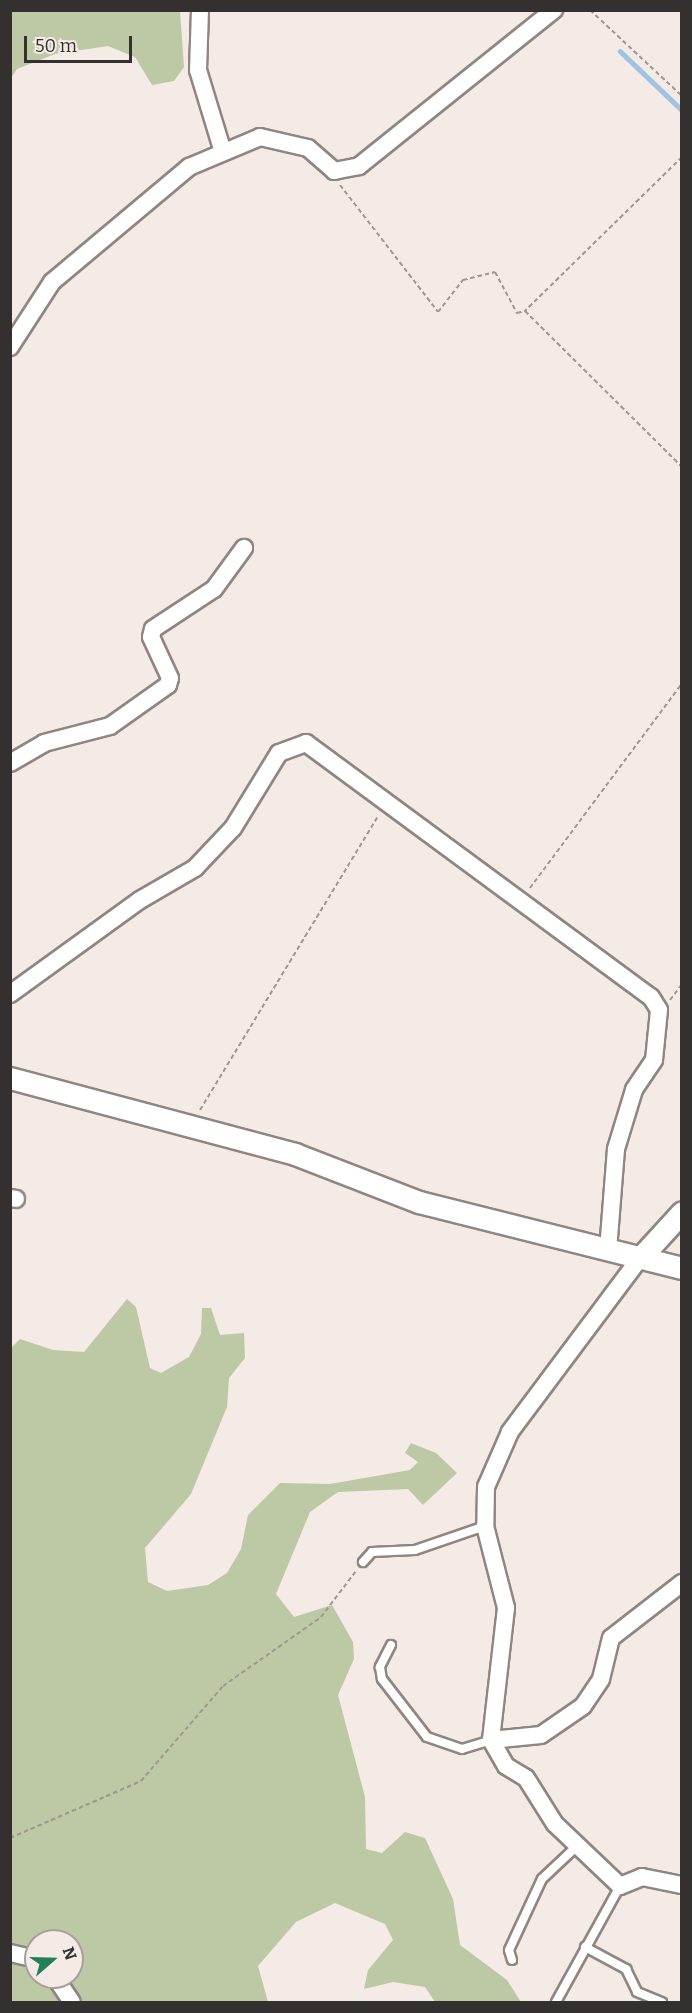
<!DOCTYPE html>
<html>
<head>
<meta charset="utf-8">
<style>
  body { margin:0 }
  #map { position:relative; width:692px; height:2013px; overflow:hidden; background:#f4eae6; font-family:Bitter,serif }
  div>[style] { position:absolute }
  .green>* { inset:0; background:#bdc9a5 }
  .stream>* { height:4.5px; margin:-2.25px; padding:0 2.25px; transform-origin:2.25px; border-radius:2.25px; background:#a0c3e3 }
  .path>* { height:2px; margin-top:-1px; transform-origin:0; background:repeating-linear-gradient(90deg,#9e9794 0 4.5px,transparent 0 7.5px) }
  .roads { filter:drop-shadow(2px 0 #8f8682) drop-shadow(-2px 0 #8f8682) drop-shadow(0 2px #8f8682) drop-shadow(0 -2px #8f8682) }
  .service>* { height:8px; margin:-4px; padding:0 4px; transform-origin:4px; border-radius:4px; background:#fff }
  .minor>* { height:16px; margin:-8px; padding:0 8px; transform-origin:8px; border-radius:8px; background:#fff }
  .tertiary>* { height:21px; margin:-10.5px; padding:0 10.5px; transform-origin:10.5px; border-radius:10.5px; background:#fff }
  span { translate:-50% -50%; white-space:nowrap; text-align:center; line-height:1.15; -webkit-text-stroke:6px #f4eae6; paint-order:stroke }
  .frame { position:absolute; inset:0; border:12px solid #34302f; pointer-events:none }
  .north { position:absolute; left:24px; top:1929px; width:60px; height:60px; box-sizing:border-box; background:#f4eae6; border:2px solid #a7a09d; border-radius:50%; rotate:70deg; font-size:16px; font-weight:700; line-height:24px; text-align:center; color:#34302f }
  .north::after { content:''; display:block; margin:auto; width:21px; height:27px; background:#227f56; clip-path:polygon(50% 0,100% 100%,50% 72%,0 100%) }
  .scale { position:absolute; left:24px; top:36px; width:108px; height:27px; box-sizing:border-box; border:3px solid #34302f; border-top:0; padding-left:8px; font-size:18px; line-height:21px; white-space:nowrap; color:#34302f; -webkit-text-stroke:4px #f4eae6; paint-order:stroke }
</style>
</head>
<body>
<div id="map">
  <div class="green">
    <i style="clip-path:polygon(11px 10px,180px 11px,184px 67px,174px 81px,152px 85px,135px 57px,108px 46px,55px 54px,17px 69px,11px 78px)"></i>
    <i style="clip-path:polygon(evenodd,127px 1299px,136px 1307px,150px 1368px,161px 1373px,189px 1357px,201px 1334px,202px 1308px,211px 1308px,220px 1335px,244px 1333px,245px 1358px,229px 1378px,227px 1407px,191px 1494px,145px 1548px,148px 1582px,167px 1591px,208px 1585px,227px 1573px,241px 1549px,248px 1515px,280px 1483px,330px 1484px,410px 1470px,418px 1462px,405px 1453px,411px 1443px,436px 1453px,457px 1473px,423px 1505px,408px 1489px,338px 1492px,310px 1512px,276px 1594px,294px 1617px,332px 1605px,353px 1642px,354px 1659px,338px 1695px,365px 1797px,366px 1849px,382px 1853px,405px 1832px,425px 1838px,453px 1899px,460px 1945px,507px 1980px,521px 2002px,435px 2002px,425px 1987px,393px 1982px,364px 1989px,368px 1970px,393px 1940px,385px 1924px,335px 1903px,296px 1922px,258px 1966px,268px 2002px,11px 2002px,10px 1349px,20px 1339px,53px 1350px,84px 1352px,127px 1299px,36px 1941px,72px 1941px,72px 1977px,36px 1977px,36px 1941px)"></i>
  </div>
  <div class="stream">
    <i style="left:620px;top:51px;width:86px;rotate:43.6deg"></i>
  </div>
  <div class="path">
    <i style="left:590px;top:10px;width:126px;rotate:43.1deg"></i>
    <i style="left:682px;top:157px;width:220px;rotate:135.6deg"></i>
    <i style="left:525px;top:311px;width:221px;rotate:44.8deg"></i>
    <i style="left:340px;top:185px;width:160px;rotate:52.3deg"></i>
    <i style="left:438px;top:312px;width:41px;rotate:-52deg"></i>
    <i style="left:463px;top:280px;width:33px;rotate:-14deg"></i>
    <i style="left:495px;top:272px;width:47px;rotate:61.8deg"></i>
    <i style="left:517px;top:313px;width:8px;rotate:-14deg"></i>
    <i style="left:530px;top:888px;width:255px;rotate:-53.4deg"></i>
    <i style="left:670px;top:1000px;width:20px;rotate:-53deg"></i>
    <i style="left:200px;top:1110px;width:345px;rotate:-58.8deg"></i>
    <i style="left:10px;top:1838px;width:143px;rotate:-23.5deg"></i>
    <i style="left:141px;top:1781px;width:125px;rotate:-49.2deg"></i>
    <i style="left:223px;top:1686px;width:120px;rotate:-35.1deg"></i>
    <i style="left:321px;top:1617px;width:58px;rotate:-52.7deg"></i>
  </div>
  <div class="roads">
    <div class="service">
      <i style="left:363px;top:1562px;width:13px;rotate:-48deg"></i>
      <i style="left:372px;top:1552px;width:43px;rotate:-2.7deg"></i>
      <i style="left:415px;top:1550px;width:74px;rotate:-18.9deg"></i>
      <i style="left:391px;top:1645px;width:25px;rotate:117deg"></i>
      <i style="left:380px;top:1667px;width:12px;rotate:81deg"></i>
      <i style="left:382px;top:1679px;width:73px;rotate:52.2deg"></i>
      <i style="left:427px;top:1737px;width:37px;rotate:19deg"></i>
      <i style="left:462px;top:1749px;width:30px;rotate:-17deg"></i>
      <i style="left:585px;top:1947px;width:47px;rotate:28.2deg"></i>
      <i style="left:626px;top:1969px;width:25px;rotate:64deg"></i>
      <i style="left:637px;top:1992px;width:27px;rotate:22deg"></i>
      <i style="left:512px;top:1960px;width:10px;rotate:-107deg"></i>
      <i style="left:509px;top:1950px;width:78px;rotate:-65.1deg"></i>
      <i style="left:542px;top:1879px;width:47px;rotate:-43.3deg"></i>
      <i style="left:556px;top:2002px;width:132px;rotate:-61.1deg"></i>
    </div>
    <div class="minor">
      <i style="left:200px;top:10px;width:60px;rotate:91.9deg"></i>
      <i style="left:198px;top:70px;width:83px;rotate:73.1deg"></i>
      <i style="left:10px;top:347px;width:77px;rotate:-57.1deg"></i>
      <i style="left:52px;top:282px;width:179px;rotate:-40deg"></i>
      <i style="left:189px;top:167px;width:77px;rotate:-22.9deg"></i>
      <i style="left:260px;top:137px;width:49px;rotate:12.9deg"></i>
      <i style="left:308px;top:148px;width:35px;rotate:41deg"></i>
      <i style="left:334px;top:171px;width:25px;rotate:-11deg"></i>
      <i style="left:359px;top:166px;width:250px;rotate:-38.7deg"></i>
      <i style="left:10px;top:763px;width:39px;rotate:-30deg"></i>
      <i style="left:44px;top:743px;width:68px;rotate:-14.4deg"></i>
      <i style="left:110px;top:726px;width:71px;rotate:-35.3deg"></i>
      <i style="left:168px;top:685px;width:7px;rotate:-74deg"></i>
      <i style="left:170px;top:678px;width:45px;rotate:-114.9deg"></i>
      <i style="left:151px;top:637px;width:8px;rotate:-76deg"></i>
      <i style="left:153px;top:629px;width:73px;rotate:-33.3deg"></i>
      <i style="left:214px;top:589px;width:51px;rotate:-53.8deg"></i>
      <i style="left:10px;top:994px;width:160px;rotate:-35.9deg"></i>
      <i style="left:140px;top:900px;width:64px;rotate:-30.2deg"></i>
      <i style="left:195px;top:868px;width:55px;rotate:-46.5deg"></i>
      <i style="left:233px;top:828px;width:88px;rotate:-58.5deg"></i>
      <i style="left:279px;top:753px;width:29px;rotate:-20deg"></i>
      <i style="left:306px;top:743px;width:428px;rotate:36.4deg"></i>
      <i style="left:651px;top:997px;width:15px;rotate:58deg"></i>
      <i style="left:659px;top:1010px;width:50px;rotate:95.7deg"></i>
      <i style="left:654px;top:1060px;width:36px;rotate:124deg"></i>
      <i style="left:634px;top:1090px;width:62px;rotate:107deg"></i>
      <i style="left:616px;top:1149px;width:102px;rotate:94.5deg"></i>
      <i style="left:10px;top:1198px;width:6px;rotate:9deg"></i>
      <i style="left:640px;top:1258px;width:217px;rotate:126.8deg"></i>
      <i style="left:510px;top:1432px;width:60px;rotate:113.6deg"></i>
      <i style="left:486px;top:1487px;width:39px;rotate:91deg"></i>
      <i style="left:485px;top:1526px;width:85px;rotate:75.6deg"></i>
      <i style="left:506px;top:1608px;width:133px;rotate:96.5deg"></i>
      <i style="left:491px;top:1740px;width:30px;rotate:60deg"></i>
      <i style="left:506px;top:1766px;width:23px;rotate:31deg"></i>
      <i style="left:526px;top:1778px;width:54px;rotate:57.8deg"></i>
      <i style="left:555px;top:1824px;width:90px;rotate:43.6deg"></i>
      <i style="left:620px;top:1886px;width:24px;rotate:-22deg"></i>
      <i style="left:642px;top:1877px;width:41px;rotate:11.3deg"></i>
      <i style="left:491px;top:1740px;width:50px;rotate:-5.7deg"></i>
      <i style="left:541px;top:1735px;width:51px;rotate:-34.6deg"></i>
      <i style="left:583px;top:1706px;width:32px;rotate:-56deg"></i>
      <i style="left:601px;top:1679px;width:42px;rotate:-76.3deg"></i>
      <i style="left:611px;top:1638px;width:90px;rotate:-37.8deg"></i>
      <i style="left:10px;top:1953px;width:27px;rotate:13deg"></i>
      <i style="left:55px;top:1977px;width:30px;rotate:56deg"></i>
    </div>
    <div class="tertiary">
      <i style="left:10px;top:1078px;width:295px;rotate:14.9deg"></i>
      <i style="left:295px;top:1154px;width:133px;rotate:21.2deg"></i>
      <i style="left:419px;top:1202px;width:271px;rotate:14.1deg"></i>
      <i style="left:640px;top:1258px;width:62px;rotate:-47.6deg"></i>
    </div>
  </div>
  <div class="frame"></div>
  <div class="north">N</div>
  <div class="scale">50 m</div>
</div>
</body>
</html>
